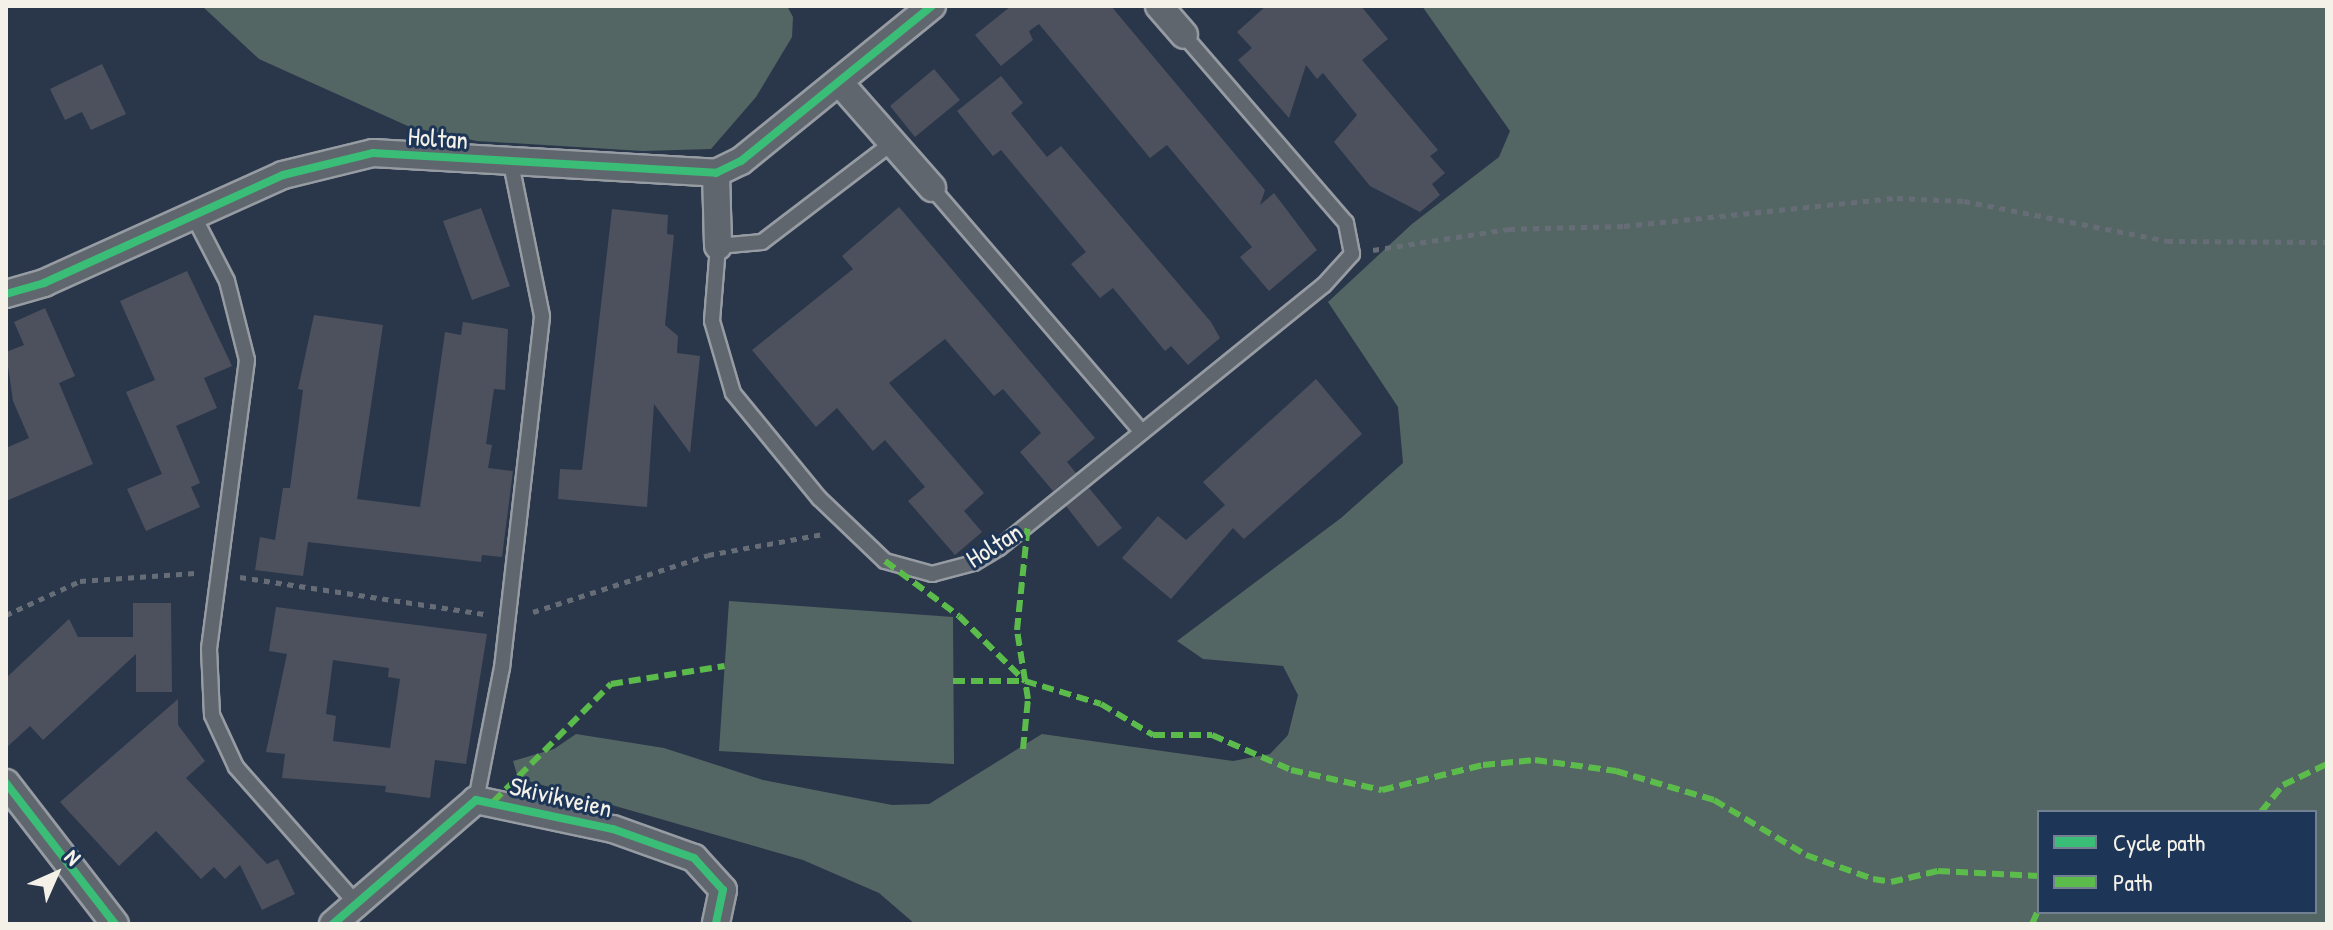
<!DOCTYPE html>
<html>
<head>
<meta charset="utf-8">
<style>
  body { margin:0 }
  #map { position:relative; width:2333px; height:930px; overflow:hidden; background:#2a374a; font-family:"Patrick Hand",sans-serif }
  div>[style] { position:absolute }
  .green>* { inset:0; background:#546664 }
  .building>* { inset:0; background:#4c515d }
  .path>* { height:5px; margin-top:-2.5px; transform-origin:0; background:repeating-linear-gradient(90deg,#666d76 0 6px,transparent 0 12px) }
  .roads { filter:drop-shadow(2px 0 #979ca3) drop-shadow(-2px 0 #979ca3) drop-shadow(0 2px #979ca3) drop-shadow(0 -2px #979ca3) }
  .service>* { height:14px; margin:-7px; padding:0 7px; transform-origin:7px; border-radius:7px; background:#60666e }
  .minor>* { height:26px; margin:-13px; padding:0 13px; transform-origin:13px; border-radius:13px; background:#60666e }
  .quiet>* { height:6px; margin-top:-3px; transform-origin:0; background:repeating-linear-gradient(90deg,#5cbc4b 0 12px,transparent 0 18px) }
  .cycleway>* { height:8px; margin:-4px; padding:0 4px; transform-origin:4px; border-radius:4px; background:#3abd76 }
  span { translate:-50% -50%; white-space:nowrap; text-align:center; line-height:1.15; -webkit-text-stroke:6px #1d3557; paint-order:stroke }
  .street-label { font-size:26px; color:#f4f1e8 }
  .frame { position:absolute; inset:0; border:8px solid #f4f1e8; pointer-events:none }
  .legend { position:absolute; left:2037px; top:810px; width:280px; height:104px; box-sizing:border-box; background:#1d3557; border:2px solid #738091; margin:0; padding:10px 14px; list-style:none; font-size:24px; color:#f4f1e8 }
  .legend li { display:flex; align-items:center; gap:16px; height:40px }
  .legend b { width:40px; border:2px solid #738091 }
  .north { position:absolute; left:16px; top:834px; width:80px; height:80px; -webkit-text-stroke:6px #1d3557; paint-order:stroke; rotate:45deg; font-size:22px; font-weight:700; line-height:32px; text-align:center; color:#f4f1e8 }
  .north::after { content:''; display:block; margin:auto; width:28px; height:36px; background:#f4f1e8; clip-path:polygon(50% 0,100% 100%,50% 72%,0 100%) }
</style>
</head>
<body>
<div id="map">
  <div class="green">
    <i style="clip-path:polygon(202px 6px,787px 6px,793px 17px,792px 37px,756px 97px,711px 149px,643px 151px,477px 141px,410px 127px,259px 59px)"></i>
    <i style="clip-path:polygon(evenodd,1422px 6px,2327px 6px,2327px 924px,915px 924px,879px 893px,803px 860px,518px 778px,513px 761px,554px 749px,576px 734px,664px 748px,763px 780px,892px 805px,929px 804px,1042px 734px,1233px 761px,1270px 754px,1288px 735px,1298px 695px,1283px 666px,1203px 659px,1177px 641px,1341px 518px,1403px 463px,1398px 407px,1328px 302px,1412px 224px,1499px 157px,1510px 131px,1422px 6px,2039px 812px,2315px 812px,2315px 912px,2039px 912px,2039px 812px)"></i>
    <i style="clip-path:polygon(729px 601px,953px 617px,954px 764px,719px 751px)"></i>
  </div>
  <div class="building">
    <i style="clip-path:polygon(1011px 6px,1111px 6px,1265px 190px,1260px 205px,1274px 193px,1317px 250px,1269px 291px,1240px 257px,1252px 247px,1167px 145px,1150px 158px,1039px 24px,1029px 31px,1033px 40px,1001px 66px,975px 35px)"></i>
    <i style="clip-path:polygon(1266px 6px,1361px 6px,1388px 39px,1362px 60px,1438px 150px,1430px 156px,1445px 173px,1432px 184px,1440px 195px,1420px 212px,1370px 186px,1334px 142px,1357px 115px,1323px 73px,1317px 79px,1306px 65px,1289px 118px,1238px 60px,1252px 48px,1237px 32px)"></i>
    <i style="clip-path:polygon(102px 64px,126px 114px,91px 130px,82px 112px,65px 120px,50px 89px)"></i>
    <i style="clip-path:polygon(934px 69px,960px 100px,915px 137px,890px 106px)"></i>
    <i style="clip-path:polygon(1001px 76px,1023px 103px,1011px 113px,1047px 157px,1061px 146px,1211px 322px,1220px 338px,1188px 365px,1171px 346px,1165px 351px,1113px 288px,1100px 298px,1071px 264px,1086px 252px,1001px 150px,993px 156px,957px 111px)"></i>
    <i style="clip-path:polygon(899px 207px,1095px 438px,1067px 462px,1076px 473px,1053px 491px,1020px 452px,1041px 433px,1003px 389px,994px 396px,945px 339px,889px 383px,984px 493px,964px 511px,982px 532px,955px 555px,908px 501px,925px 487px,885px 440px,873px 451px,837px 408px,816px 427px,752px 350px,853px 269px,842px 256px)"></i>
    <i style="clip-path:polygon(481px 208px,510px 286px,472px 300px,443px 221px)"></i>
    <i style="clip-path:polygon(612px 209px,668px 215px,667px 234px,674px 235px,665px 325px,678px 336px,677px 353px,700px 356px,690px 453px,654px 404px,647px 507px,558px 499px,560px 469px,582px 470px)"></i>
    <i style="clip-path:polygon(187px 271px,232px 366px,204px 378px,217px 408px,176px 426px,200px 483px,191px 487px,200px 507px,146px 531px,127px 489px,162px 474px,126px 392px,155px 380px,120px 301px)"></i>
    <i style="clip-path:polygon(45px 308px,75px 376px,59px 383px,93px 464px,6px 501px,6px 448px,29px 438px,13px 401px,6px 352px,24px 345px,14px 322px)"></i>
    <i style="clip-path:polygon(314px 315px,383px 325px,357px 499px,420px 507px,445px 332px,461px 335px,463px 322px,508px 329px,505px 390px,494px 389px,486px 444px,492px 445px,488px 468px,513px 471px,502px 557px,482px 555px,481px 562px,308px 542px,303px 576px,255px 570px,260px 537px,275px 540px,283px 488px,290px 488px,303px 390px,298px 389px)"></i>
    <i style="clip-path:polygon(1316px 379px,1362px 434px,1244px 539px,1233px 528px,1171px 599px,1122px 558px,1158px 516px,1186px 540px,1225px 505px,1203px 482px)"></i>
    <i style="clip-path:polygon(1089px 488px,1122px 528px,1098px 547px,1066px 506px)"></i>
    <i style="clip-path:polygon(133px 603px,171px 603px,172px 692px,136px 692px,136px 654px,43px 740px,30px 726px,6px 748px,6px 678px,69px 619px,78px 637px,133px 637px)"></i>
    <i style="clip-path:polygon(evenodd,276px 607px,487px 634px,466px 764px,435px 760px,430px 798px,385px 792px,386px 786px,282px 778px,285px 754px,266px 752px,287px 654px,269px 651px,276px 607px,333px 660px,389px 668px,388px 677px,400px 679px,390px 748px,333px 741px,336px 716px,326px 714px,333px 660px)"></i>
    <i style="clip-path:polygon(178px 699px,178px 725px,205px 761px,186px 778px,267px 864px,278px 859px,295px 894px,262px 910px,240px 865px,225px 879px,214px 867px,201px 879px,156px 831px,119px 866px,60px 802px)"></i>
  </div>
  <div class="path">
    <i style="left:1373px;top:250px;width:138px;rotate:-8.8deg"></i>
    <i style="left:1509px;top:229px;width:115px;rotate:-1.5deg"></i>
    <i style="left:1624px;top:226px;width:274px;rotate:-5.9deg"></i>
    <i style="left:1897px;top:198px;width:67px;rotate:2.6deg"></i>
    <i style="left:1964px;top:201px;width:207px;rotate:11.1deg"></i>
    <i style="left:2167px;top:241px;width:160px;rotate:0.4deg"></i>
    <i style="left:240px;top:577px;width:247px;rotate:8.6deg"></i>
    <i style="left:533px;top:612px;width:184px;rotate:-18deg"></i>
    <i style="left:708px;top:555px;width:117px;rotate:-10.3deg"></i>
    <i style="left:6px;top:615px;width:81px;rotate:-24.7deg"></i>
    <i style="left:80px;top:581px;width:115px;rotate:-4deg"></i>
  </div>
  <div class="roads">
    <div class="service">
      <i style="left:892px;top:143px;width:163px;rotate:142.7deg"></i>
      <i style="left:762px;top:242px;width:44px;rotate:174.8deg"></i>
      <i style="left:718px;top:246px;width:75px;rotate:94.6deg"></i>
      <i style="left:712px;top:321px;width:75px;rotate:73.7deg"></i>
      <i style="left:733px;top:393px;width:136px;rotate:50.7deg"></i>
      <i style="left:819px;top:498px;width:91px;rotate:43.7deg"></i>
      <i style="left:885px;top:561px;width:49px;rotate:15.5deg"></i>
      <i style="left:932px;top:574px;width:43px;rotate:-14.7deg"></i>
      <i style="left:974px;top:563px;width:29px;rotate:-31deg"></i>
      <i style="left:999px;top:548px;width:418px;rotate:-39deg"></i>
      <i style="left:1324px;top:285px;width:42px;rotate:-47.9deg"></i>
      <i style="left:1352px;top:254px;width:32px;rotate:-101deg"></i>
      <i style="left:1346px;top:223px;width:248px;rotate:-130.8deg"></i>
      <i style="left:932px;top:188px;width:321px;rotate:49.3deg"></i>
      <i style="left:193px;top:215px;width:74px;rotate:62.7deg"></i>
      <i style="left:227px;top:281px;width:81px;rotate:75.8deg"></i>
      <i style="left:247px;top:360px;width:291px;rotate:97.5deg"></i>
      <i style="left:209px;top:649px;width:66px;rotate:87.4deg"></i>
      <i style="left:212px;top:715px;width:57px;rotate:65.2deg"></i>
      <i style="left:236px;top:767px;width:181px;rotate:48.6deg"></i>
      <i style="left:476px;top:800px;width:135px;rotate:-78.9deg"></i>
      <i style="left:502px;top:668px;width:354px;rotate:-83.5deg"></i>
      <i style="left:542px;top:316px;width:156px;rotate:-101.5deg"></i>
    </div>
    <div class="minor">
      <i style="left:1159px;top:6px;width:38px;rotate:49deg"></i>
      <i style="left:839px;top:82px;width:141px;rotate:48.7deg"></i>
      <i style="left:716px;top:173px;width:73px;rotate:88.4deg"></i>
      <i style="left:6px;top:294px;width:40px;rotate:-16deg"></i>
      <i style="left:44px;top:283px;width:262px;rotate:-24.3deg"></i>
      <i style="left:283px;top:175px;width:93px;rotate:-13.7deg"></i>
      <i style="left:373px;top:153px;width:344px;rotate:3.3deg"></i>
      <i style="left:716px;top:173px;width:28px;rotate:-26deg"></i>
      <i style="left:741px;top:161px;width:246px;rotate:-39.1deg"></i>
      <i style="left:6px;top:783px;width:178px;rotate:52.3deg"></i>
      <i style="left:333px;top:924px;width:189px;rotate:-40.9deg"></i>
      <i style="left:476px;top:800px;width:140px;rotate:12deg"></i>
      <i style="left:613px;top:829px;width:86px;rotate:19.7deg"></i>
      <i style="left:694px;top:858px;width:43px;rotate:47.8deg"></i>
      <i style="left:723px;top:890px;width:35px;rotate:102deg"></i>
    </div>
  </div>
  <div class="quiet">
    <i style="left:885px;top:561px;width:92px;rotate:36.6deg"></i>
    <i style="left:959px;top:616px;width:93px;rotate:44.6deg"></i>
    <i style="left:1025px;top:681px;width:79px;rotate:16.8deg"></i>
    <i style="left:1101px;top:704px;width:61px;rotate:30.8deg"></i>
    <i style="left:1153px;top:735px;width:59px"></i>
    <i style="left:1212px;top:735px;width:86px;rotate:23.9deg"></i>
    <i style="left:1291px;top:770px;width:93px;rotate:12.4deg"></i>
    <i style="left:1382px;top:790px;width:104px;rotate:-13.9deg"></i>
    <i style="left:1483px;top:765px;width:52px;rotate:-5.5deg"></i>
    <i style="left:1535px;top:760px;width:82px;rotate:7.7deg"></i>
    <i style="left:1616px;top:771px;width:102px;rotate:16.5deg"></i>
    <i style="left:1714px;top:800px;width:107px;rotate:30.9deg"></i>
    <i style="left:1806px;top:855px;width:71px;rotate:19.7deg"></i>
    <i style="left:1873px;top:879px;width:18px;rotate:9deg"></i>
    <i style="left:1891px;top:882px;width:48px;rotate:-13.2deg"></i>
    <i style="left:1938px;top:871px;width:101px;rotate:2.8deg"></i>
    <i style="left:953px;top:681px;width:72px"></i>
    <i style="left:1023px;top:749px;width:50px;rotate:-84.3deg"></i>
    <i style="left:1028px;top:699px;width:70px;rotate:-99.1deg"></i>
    <i style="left:1017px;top:630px;width:107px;rotate:-84.1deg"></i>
    <i style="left:493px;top:802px;width:167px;rotate:-45deg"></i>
    <i style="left:611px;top:684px;width:115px;rotate:-9deg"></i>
    <i style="left:2261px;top:812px;width:35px;rotate:-51deg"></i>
    <i style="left:2283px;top:785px;width:49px;rotate:-25.5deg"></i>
    <i style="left:2032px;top:924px;width:17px;rotate:-66deg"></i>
  </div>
  <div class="cycleway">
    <i style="left:6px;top:294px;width:40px;rotate:-16deg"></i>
    <i style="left:44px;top:283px;width:262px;rotate:-24.3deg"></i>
    <i style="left:283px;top:175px;width:93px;rotate:-13.7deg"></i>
    <i style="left:373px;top:153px;width:344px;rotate:3.3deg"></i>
    <i style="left:716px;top:173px;width:28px;rotate:-26deg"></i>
    <i style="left:741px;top:161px;width:246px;rotate:-39.1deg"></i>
    <i style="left:6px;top:783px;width:178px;rotate:52.3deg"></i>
    <i style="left:333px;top:924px;width:189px;rotate:-40.9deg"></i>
    <i style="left:476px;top:800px;width:140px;rotate:12deg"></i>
    <i style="left:613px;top:829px;width:86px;rotate:19.7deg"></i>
    <i style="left:694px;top:858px;width:43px;rotate:47.8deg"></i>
    <i style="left:723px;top:890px;width:35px;rotate:102deg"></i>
  </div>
  <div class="street-label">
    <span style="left:438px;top:138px;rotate:4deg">Holtan</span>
    <span style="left:994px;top:545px;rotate:-32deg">Holtan</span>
    <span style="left:561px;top:797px;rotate:13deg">Skivikveien</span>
  </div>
  <div class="frame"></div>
  <ul class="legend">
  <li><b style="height:10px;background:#3abd76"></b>Cycle path</li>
  <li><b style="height:10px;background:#5cbc4b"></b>Path</li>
  </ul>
  <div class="north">N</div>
</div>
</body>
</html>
